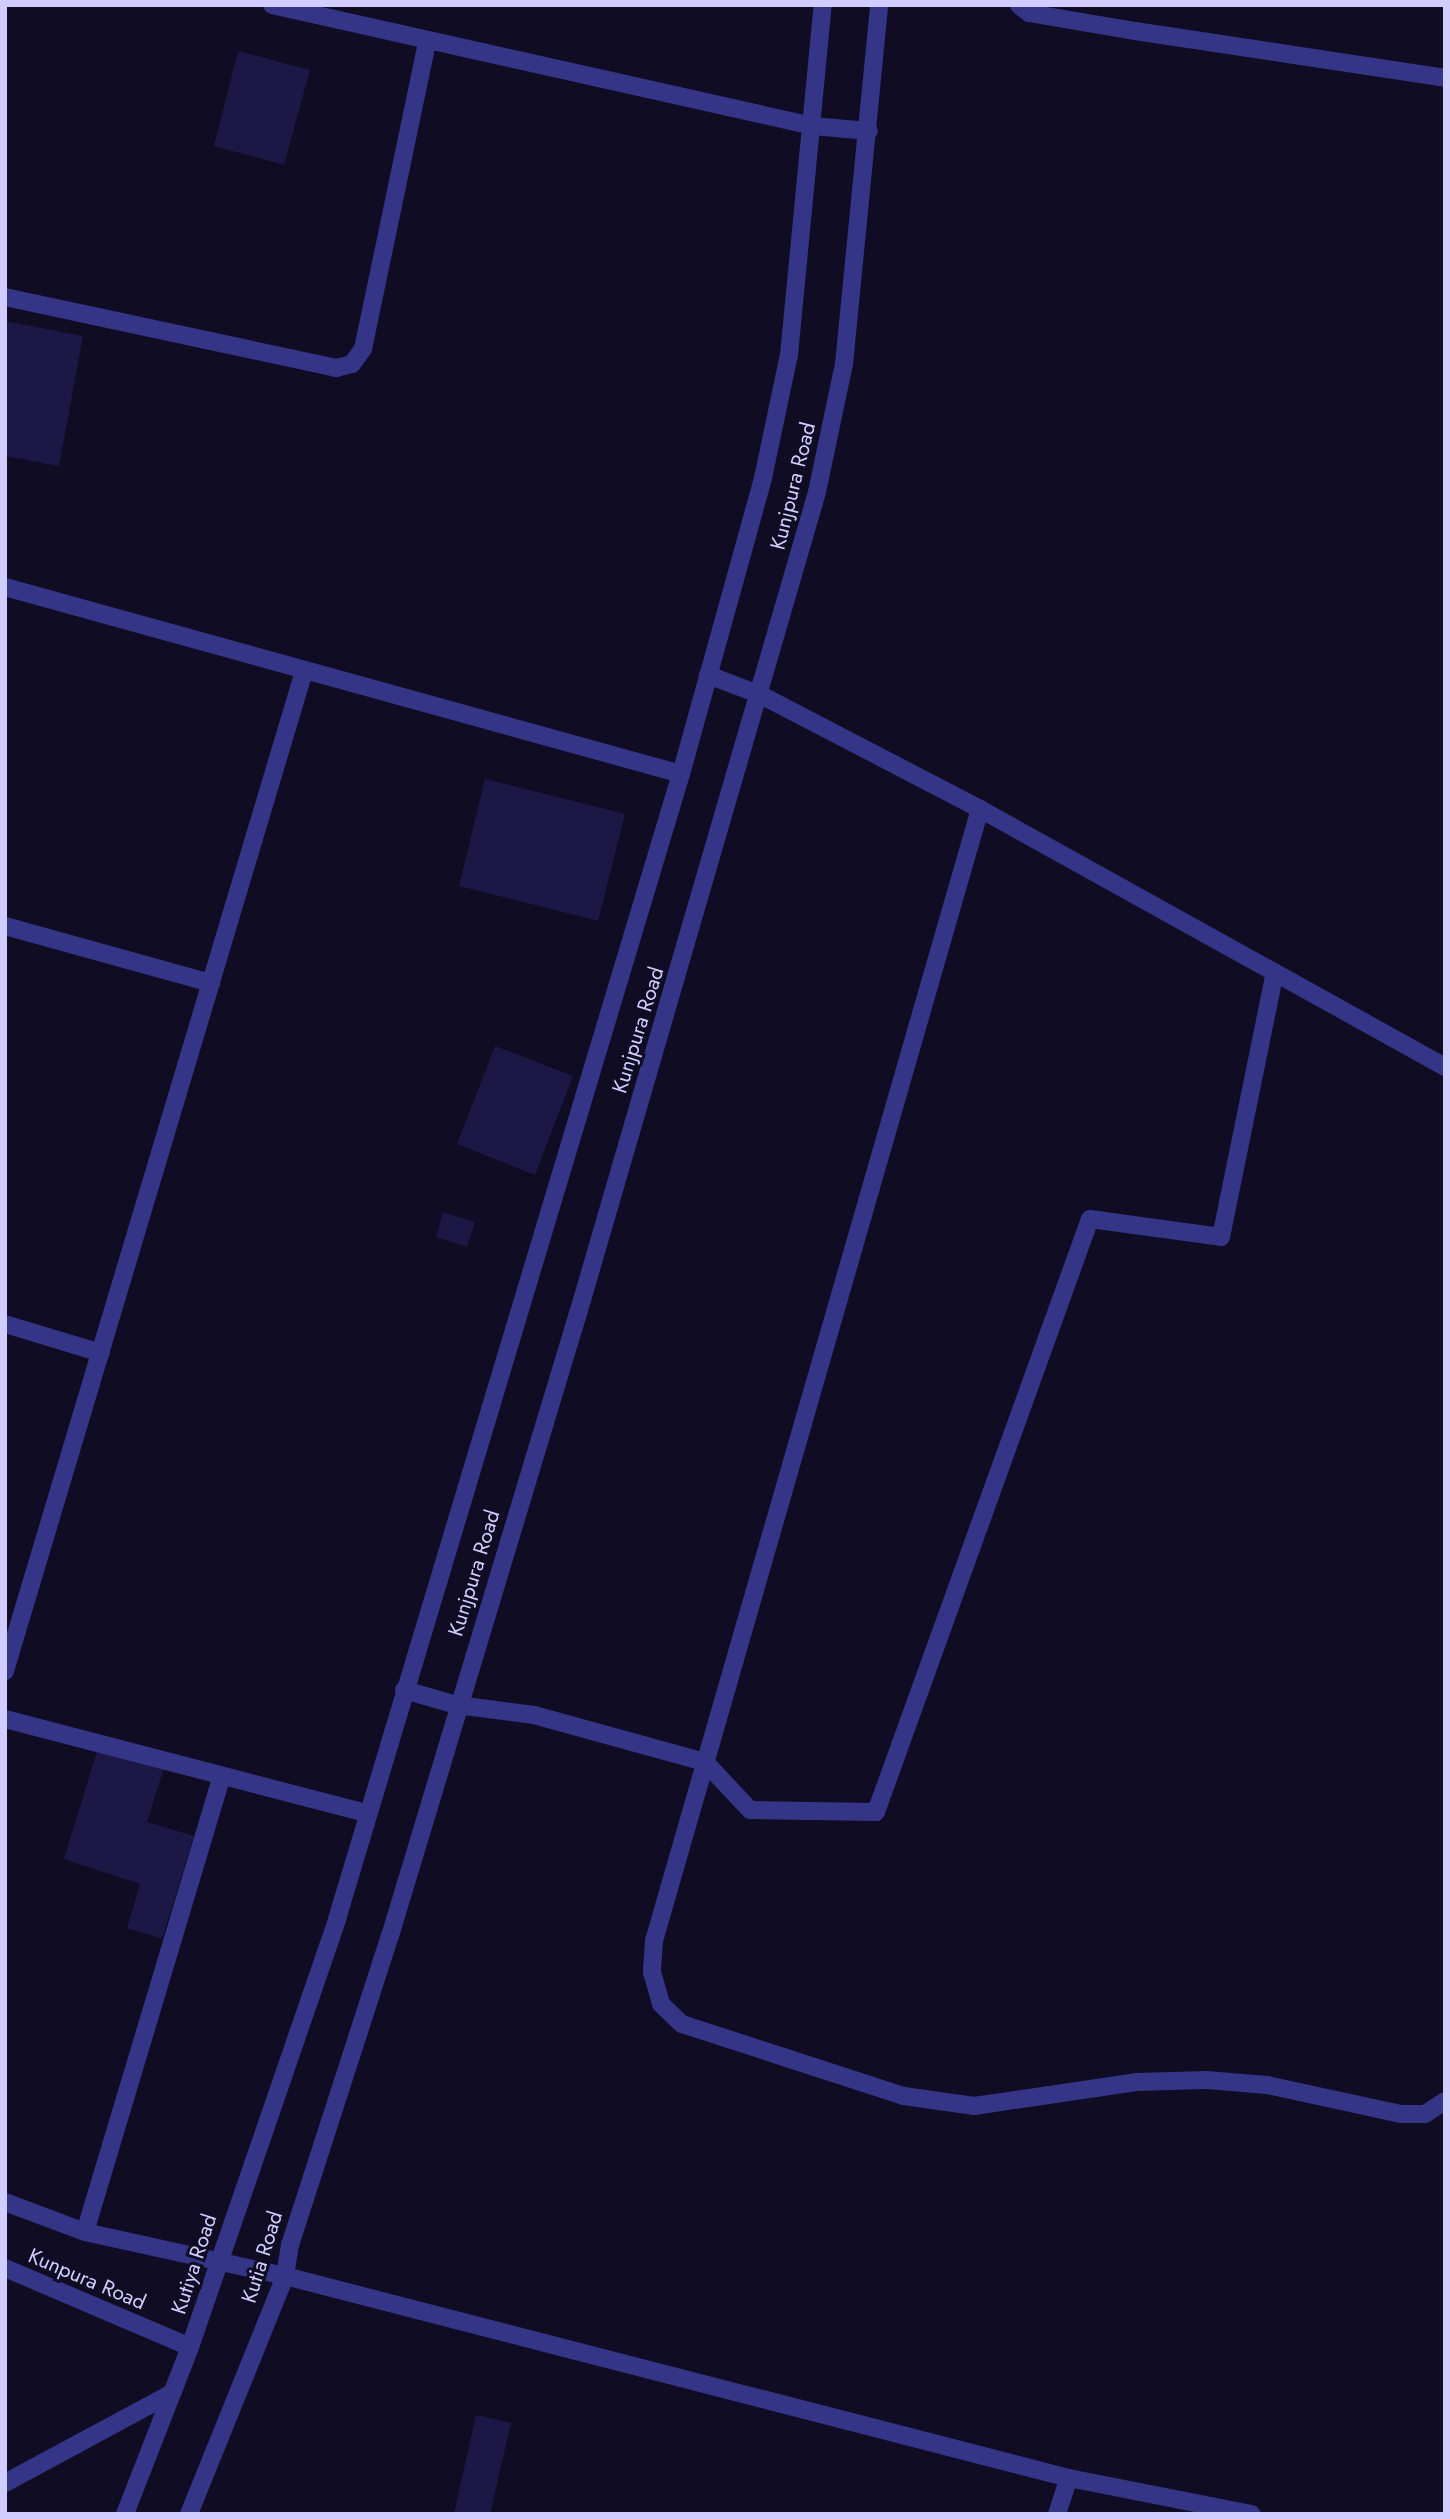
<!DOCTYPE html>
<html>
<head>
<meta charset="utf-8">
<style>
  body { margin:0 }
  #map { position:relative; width:1450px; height:2519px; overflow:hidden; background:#0f0c23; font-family:Jost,sans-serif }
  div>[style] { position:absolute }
  .building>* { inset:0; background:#1d1746 }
  .service>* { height:18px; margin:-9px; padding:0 9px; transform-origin:9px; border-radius:9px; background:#343586 }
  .minor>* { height:18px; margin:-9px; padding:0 9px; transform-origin:9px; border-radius:9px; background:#343586 }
  .tertiary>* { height:18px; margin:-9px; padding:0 9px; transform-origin:9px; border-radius:9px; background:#343586 }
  span { translate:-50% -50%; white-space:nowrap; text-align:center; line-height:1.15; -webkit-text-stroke:6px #0f0c23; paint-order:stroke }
  .street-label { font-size:21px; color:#d1ceff }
  .frame { position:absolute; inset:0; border:7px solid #d1ceff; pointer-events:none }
</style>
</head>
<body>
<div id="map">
  <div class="building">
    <i style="clip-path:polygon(238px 51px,310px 70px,284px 165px,214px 146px)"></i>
    <i style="clip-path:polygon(5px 321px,83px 336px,59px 466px,5px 456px)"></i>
    <i style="clip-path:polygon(485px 779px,625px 814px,598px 921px,459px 886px)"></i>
    <i style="clip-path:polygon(495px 1046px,573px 1076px,535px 1175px,457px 1144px)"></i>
    <i style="clip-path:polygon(443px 1212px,475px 1222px,467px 1247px,436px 1237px)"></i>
    <i style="clip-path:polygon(98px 1748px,164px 1768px,147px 1822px,194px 1836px,162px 1939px,127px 1928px,140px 1884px,64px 1859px)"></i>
    <i style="clip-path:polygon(476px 2415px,511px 2423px,490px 2514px,454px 2514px)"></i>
  </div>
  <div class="service">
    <i style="left:1019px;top:5px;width:13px;rotate:39deg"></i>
    <i style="left:1029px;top:13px;width:108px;rotate:9.6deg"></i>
    <i style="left:1135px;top:31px;width:314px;rotate:8.6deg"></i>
    <i style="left:708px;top:675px;width:57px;rotate:20.7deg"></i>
    <i style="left:761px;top:695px;width:247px;rotate:27.5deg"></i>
    <i style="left:980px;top:809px;width:532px;rotate:29.02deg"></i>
    <i style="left:980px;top:809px;width:1178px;rotate:106.07deg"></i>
    <i style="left:654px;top:1941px;width:31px;rotate:94deg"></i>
    <i style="left:652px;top:1972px;width:33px;rotate:74deg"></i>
    <i style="left:661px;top:2004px;width:29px;rotate:44deg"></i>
    <i style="left:682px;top:2024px;width:233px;rotate:18deg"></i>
    <i style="left:904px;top:2096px;width:71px;rotate:8.1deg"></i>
    <i style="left:974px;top:2106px;width:164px;rotate:-8.4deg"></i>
    <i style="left:1136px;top:2082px;width:70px;rotate:-1.6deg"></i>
    <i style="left:1206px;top:2080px;width:61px;rotate:4.7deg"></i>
    <i style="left:1267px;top:2085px;width:137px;rotate:12.2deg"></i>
    <i style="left:1401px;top:2114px;width:24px"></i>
    <i style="left:1425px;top:2114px;width:24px;rotate:-33deg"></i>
    <i style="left:404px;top:1690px;width:55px;rotate:15.8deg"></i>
    <i style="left:457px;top:1705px;width:78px;rotate:7.4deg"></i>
    <i style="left:534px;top:1715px;width:177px;rotate:15.4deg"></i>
    <i style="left:705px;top:1762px;width:66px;rotate:46.8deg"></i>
    <i style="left:750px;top:1810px;width:126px;rotate:0.9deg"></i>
    <i style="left:876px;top:1812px;width:630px;rotate:-70.16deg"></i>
    <i style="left:1090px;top:1219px;width:132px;rotate:7.8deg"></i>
    <i style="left:1221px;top:1237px;width:270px;rotate:-78.5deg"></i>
    <i style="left:5px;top:2483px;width:190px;rotate:-28.3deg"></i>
  </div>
  <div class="minor">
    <i style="left:272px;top:5px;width:554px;rotate:12.61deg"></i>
    <i style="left:813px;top:126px;width:56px;rotate:5.1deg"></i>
    <i style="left:5px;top:297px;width:339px;rotate:12.1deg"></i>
    <i style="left:336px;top:368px;width:16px;rotate:-14deg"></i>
    <i style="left:352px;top:364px;width:19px;rotate:-54deg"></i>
    <i style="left:363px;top:349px;width:313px;rotate:-78.2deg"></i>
    <i style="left:5px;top:587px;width:701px;rotate:15.46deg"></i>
    <i style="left:5px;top:926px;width:214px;rotate:15.5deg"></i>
    <i style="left:5px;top:1324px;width:100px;rotate:16.8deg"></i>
    <i style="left:5px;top:1671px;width:1044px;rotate:-73.35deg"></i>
    <i style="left:5px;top:1719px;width:373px;rotate:14.6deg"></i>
    <i style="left:85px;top:2232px;width:473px;rotate:-73.3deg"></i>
    <i style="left:1057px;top:2514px;width:38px;rotate:-72deg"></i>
  </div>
  <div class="tertiary">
    <i style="left:5px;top:2202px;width:85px;rotate:20.6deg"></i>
    <i style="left:85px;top:2232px;width:205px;rotate:12.4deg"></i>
    <i style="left:285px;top:2276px;width:810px;rotate:14.45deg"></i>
    <i style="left:1069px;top:2478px;width:186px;rotate:11.2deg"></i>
    <i style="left:5px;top:2268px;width:201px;rotate:23.1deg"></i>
    <i style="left:125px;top:2514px;width:179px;rotate:-68.7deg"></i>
    <i style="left:190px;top:2347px;width:453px;rotate:-71deg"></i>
    <i style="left:337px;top:1919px;width:1196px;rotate:-73.28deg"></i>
    <i style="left:681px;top:774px;width:307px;rotate:-74.5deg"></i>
    <i style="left:763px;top:478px;width:126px;rotate:-78.1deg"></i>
    <i style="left:789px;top:355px;width:352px;rotate:-84.5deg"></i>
    <i style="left:189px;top:2514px;width:257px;rotate:-68deg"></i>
    <i style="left:285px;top:2276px;width:31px;rotate:-81deg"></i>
    <i style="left:290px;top:2245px;width:325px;rotate:-72.1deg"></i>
    <i style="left:390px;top:1936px;width:664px;rotate:-73.2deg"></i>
    <i style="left:582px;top:1300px;width:841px;rotate:-73.78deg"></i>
    <i style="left:817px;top:492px;width:131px;rotate:-78.1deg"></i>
    <i style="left:844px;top:364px;width:361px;rotate:-84.4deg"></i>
  </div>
  <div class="street-label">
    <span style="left:793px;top:486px;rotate:-76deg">Kunjpura Road</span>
    <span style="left:638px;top:1030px;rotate:-73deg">Kunjpura Road</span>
    <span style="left:474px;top:1573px;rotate:-73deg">Kunjpura Road</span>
    <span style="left:262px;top:2257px;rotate:-73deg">Kutia Road</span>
    <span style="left:194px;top:2264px;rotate:-72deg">Kutiya Road</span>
    <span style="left:87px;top:2279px;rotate:23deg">Kunpura Road</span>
  </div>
  <div class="frame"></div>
</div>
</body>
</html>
